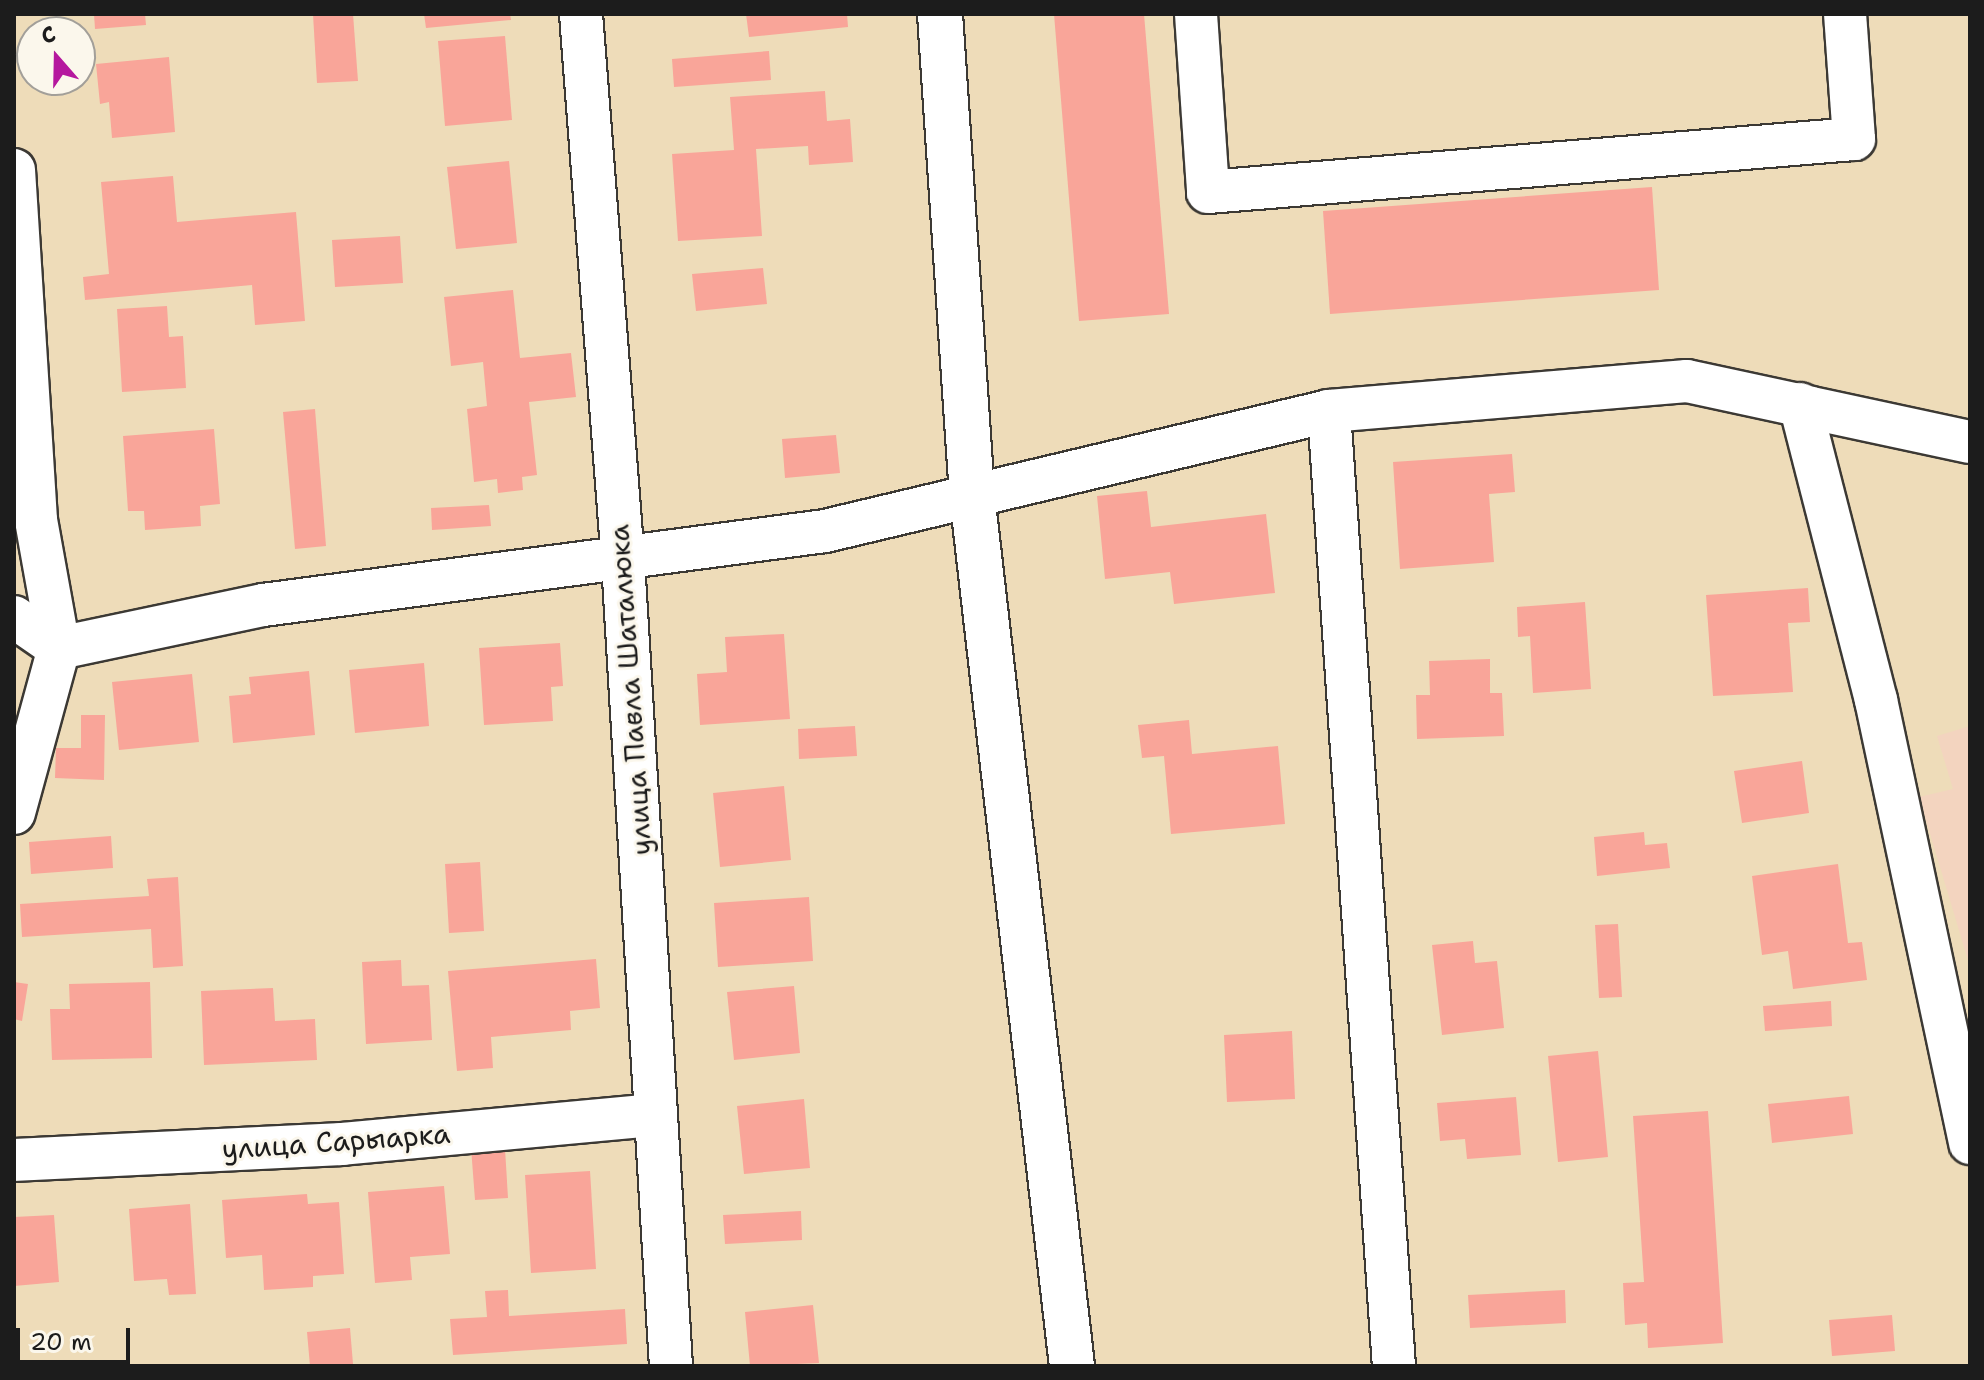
<!DOCTYPE html>
<html>
<head>
<meta charset="utf-8">
<style>
  body { margin:0 }
  #map { position:relative; width:1984px; height:1380px; overflow:hidden; background:#eedcb9; font-family:"Shantell Sans",sans-serif }
  div>[style] { position:absolute }
  .built>* { inset:0; background:#f3d4bf }
  .building>* { inset:0; background:#f9a599 }
  .roads { filter:drop-shadow(2px 0 #3c3934) drop-shadow(-2px 0 #3c3934) drop-shadow(0 2px #3c3934) drop-shadow(0 -2px #3c3934) }
  .minor>* { height:42px; margin:-21px; padding:0 21px; transform-origin:21px; border-radius:21px; background:#fff }
  .tertiary>* { height:44px; margin:-22px; padding:0 22px; transform-origin:22px; border-radius:22px; background:#fff }
  span { translate:-50% -50%; white-space:nowrap; text-align:center; line-height:1.15; -webkit-text-stroke:6px #fbf7ec; paint-order:stroke }
  .street-label { font-size:28px; color:#1c1c1c }
  .frame { position:absolute; inset:0; border:16px solid #1c1c1c; pointer-events:none }
  .north { position:absolute; left:16px; top:16px; width:80px; height:80px; box-sizing:border-box; background:#fbf7ec; border:2px solid #a29f99; border-radius:50%; rotate:340deg; font-size:22px; font-weight:700; line-height:32px; text-align:center; color:#1c1c1c }
  .north::after { content:''; display:block; margin:auto; width:28px; height:36px; background:#b5179e; clip-path:polygon(50% 0,100% 100%,50% 72%,0 100%) }
  .scale { position:absolute; left:16px; top:1328px; width:114px; height:36px; box-sizing:border-box; border:4px solid #1c1c1c; border-top:0; padding-left:10px; font-size:24px; line-height:28px; white-space:nowrap; color:#1c1c1c; -webkit-text-stroke:6px #fbf7ec; paint-order:stroke }
</style>
</head>
<body>
<div id="map">
  <div class="built">
    <i style="clip-path:polygon(1970px 726px,1970px 967px,1919px 797px,1953px 789px,1937px 736px)"></i>
  </div>
  <div class="building">
    <i style="clip-path:polygon(94px 14px,145px 14px,146px 25px,95px 29px)"></i>
    <i style="clip-path:polygon(313px 14px,353px 14px,358px 81px,317px 83px)"></i>
    <i style="clip-path:polygon(424px 14px,510px 14px,511px 20px,426px 28px)"></i>
    <i style="clip-path:polygon(746px 14px,847px 14px,848px 27px,749px 37px)"></i>
    <i style="clip-path:polygon(1054px 14px,1144px 14px,1169px 314px,1079px 321px)"></i>
    <i style="clip-path:polygon(505px 36px,512px 120px,445px 126px,438px 41px)"></i>
    <i style="clip-path:polygon(769px 51px,771px 80px,674px 87px,672px 59px)"></i>
    <i style="clip-path:polygon(169px 57px,175px 132px,112px 138px,109px 102px,100px 104px,96px 64px)"></i>
    <i style="clip-path:polygon(825px 91px,827px 121px,850px 119px,853px 162px,809px 165px,808px 146px,756px 149px,762px 236px,678px 241px,672px 154px,734px 150px,730px 97px)"></i>
    <i style="clip-path:polygon(509px 161px,517px 243px,456px 249px,447px 167px)"></i>
    <i style="clip-path:polygon(173px 176px,177px 222px,296px 212px,305px 321px,255px 325px,252px 285px,85px 300px,83px 277px,109px 274px,101px 182px)"></i>
    <i style="clip-path:polygon(1652px 187px,1659px 290px,1330px 314px,1323px 211px)"></i>
    <i style="clip-path:polygon(400px 236px,403px 283px,335px 287px,332px 240px)"></i>
    <i style="clip-path:polygon(763px 268px,767px 304px,696px 311px,692px 274px)"></i>
    <i style="clip-path:polygon(513px 290px,520px 358px,571px 353px,576px 397px,529px 402px,537px 475px,522px 477px,523px 490px,498px 493px,497px 479px,474px 482px,467px 409px,487px 406px,483px 362px,451px 366px,444px 297px)"></i>
    <i style="clip-path:polygon(167px 306px,169px 337px,183px 336px,186px 388px,122px 392px,117px 309px)"></i>
    <i style="clip-path:polygon(315px 409px,326px 546px,295px 549px,283px 412px)"></i>
    <i style="clip-path:polygon(214px 429px,220px 504px,200px 506px,201px 526px,145px 530px,144px 511px,128px 511px,123px 436px)"></i>
    <i style="clip-path:polygon(836px 435px,840px 473px,785px 478px,782px 439px)"></i>
    <i style="clip-path:polygon(1512px 454px,1515px 492px,1489px 494px,1494px 562px,1400px 569px,1393px 462px)"></i>
    <i style="clip-path:polygon(1147px 491px,1151px 527px,1266px 514px,1275px 593px,1174px 604px,1170px 572px,1105px 579px,1097px 496px)"></i>
    <i style="clip-path:polygon(489px 505px,491px 526px,432px 530px,431px 508px)"></i>
    <i style="clip-path:polygon(1808px 588px,1810px 622px,1788px 623px,1793px 692px,1713px 696px,1706px 595px)"></i>
    <i style="clip-path:polygon(1585px 602px,1591px 689px,1533px 693px,1530px 636px,1518px 637px,1517px 607px)"></i>
    <i style="clip-path:polygon(784px 634px,790px 719px,700px 725px,697px 674px,727px 672px,725px 637px)"></i>
    <i style="clip-path:polygon(560px 643px,563px 686px,551px 687px,553px 721px,484px 725px,479px 648px)"></i>
    <i style="clip-path:polygon(1490px 659px,1490px 693px,1502px 693px,1504px 736px,1417px 739px,1416px 695px,1430px 695px,1429px 661px)"></i>
    <i style="clip-path:polygon(424px 663px,429px 726px,355px 733px,349px 670px)"></i>
    <i style="clip-path:polygon(309px 671px,315px 735px,233px 743px,229px 696px,251px 694px,249px 677px)"></i>
    <i style="clip-path:polygon(192px 674px,199px 742px,119px 750px,112px 682px)"></i>
    <i style="clip-path:polygon(81px 715px,105px 715px,104px 780px,55px 778px,56px 748px,81px 748px)"></i>
    <i style="clip-path:polygon(1189px 720px,1192px 754px,1278px 746px,1285px 824px,1171px 834px,1164px 756px,1142px 758px,1138px 725px)"></i>
    <i style="clip-path:polygon(855px 726px,857px 756px,799px 759px,798px 729px)"></i>
    <i style="clip-path:polygon(1802px 761px,1809px 813px,1742px 823px,1734px 771px)"></i>
    <i style="clip-path:polygon(784px 786px,791px 860px,720px 867px,713px 793px)"></i>
    <i style="clip-path:polygon(1644px 832px,1645px 845px,1667px 843px,1670px 868px,1597px 876px,1594px 837px)"></i>
    <i style="clip-path:polygon(111px 836px,113px 868px,31px 874px,29px 842px)"></i>
    <i style="clip-path:polygon(480px 862px,484px 931px,449px 933px,445px 864px)"></i>
    <i style="clip-path:polygon(1838px 864px,1848px 943px,1862px 942px,1867px 980px,1793px 989px,1788px 951px,1762px 955px,1752px 876px)"></i>
    <i style="clip-path:polygon(178px 877px,183px 966px,153px 968px,151px 929px,22px 937px,20px 904px,149px 896px,147px 879px)"></i>
    <i style="clip-path:polygon(809px 897px,813px 961px,718px 967px,714px 903px)"></i>
    <i style="clip-path:polygon(1618px 924px,1622px 997px,1599px 998px,1595px 925px)"></i>
    <i style="clip-path:polygon(1473px 941px,1475px 963px,1497px 961px,1504px 1028px,1442px 1035px,1432px 945px)"></i>
    <i style="clip-path:polygon(596px 959px,600px 1008px,570px 1011px,571px 1030px,491px 1037px,493px 1068px,457px 1071px,448px 971px)"></i>
    <i style="clip-path:polygon(401px 960px,402px 986px,429px 985px,432px 1040px,366px 1044px,362px 962px)"></i>
    <i style="clip-path:polygon(14px 982px,28px 984px,22px 1021px,14px 1019px)"></i>
    <i style="clip-path:polygon(150px 982px,152px 1058px,52px 1060px,50px 1009px,70px 1009px,69px 984px)"></i>
    <i style="clip-path:polygon(794px 986px,800px 1053px,734px 1060px,727px 992px)"></i>
    <i style="clip-path:polygon(273px 988px,275px 1021px,315px 1019px,317px 1060px,204px 1065px,201px 991px)"></i>
    <i style="clip-path:polygon(1831px 1001px,1832px 1026px,1765px 1031px,1763px 1006px)"></i>
    <i style="clip-path:polygon(1292px 1031px,1295px 1099px,1227px 1102px,1224px 1035px)"></i>
    <i style="clip-path:polygon(1598px 1051px,1608px 1157px,1558px 1162px,1548px 1056px)"></i>
    <i style="clip-path:polygon(1849px 1096px,1853px 1134px,1772px 1143px,1768px 1104px)"></i>
    <i style="clip-path:polygon(1516px 1097px,1521px 1155px,1467px 1159px,1465px 1139px,1440px 1141px,1437px 1103px)"></i>
    <i style="clip-path:polygon(804px 1099px,810px 1168px,744px 1174px,737px 1106px)"></i>
    <i style="clip-path:polygon(1708px 1111px,1723px 1343px,1648px 1348px,1647px 1323px,1625px 1325px,1623px 1283px,1644px 1282px,1633px 1116px)"></i>
    <i style="clip-path:polygon(504px 1132px,508px 1198px,475px 1200px,470px 1134px)"></i>
    <i style="clip-path:polygon(590px 1171px,596px 1269px,531px 1273px,525px 1175px)"></i>
    <i style="clip-path:polygon(444px 1186px,450px 1254px,410px 1257px,412px 1280px,375px 1283px,368px 1192px)"></i>
    <i style="clip-path:polygon(307px 1194px,308px 1204px,339px 1202px,344px 1274px,313px 1276px,313px 1287px,264px 1290px,262px 1255px,226px 1258px,222px 1200px)"></i>
    <i style="clip-path:polygon(190px 1204px,196px 1294px,169px 1295px,167px 1279px,134px 1281px,129px 1209px)"></i>
    <i style="clip-path:polygon(801px 1211px,802px 1240px,725px 1244px,723px 1215px)"></i>
    <i style="clip-path:polygon(54px 1215px,59px 1282px,14px 1286px,14px 1217px)"></i>
    <i style="clip-path:polygon(508px 1290px,509px 1316px,625px 1309px,627px 1344px,453px 1355px,450px 1319px,487px 1317px,485px 1291px)"></i>
    <i style="clip-path:polygon(1565px 1290px,1566px 1323px,1470px 1328px,1468px 1295px)"></i>
    <i style="clip-path:polygon(813px 1305px,819px 1363px,750px 1366px,745px 1312px)"></i>
    <i style="clip-path:polygon(1892px 1315px,1895px 1351px,1832px 1356px,1829px 1320px)"></i>
    <i style="clip-path:polygon(350px 1328px,353px 1364px,310px 1366px,307px 1332px)"></i>
  </div>
  <div class="roads">
    <div class="minor">
      <i style="left:581px;top:14px;width:549px;rotate:85.61deg"></i>
      <i style="left:623px;top:561px;width:806px;rotate:86.59deg"></i>
      <i style="left:1196px;top:14px;width:178px;rotate:86.1deg"></i>
      <i style="left:1208px;top:192px;width:648px;rotate:-4.69deg"></i>
      <i style="left:1854px;top:139px;width:125px;rotate:-94.1deg"></i>
      <i style="left:14px;top:170px;width:351px;rotate:86.4deg"></i>
      <i style="left:36px;top:520px;width:130px;rotate:79.8deg"></i>
      <i style="left:59px;top:648px;width:171px;rotate:105.3deg"></i>
      <i style="left:1800px;top:404px;width:306px;rotate:75.6deg"></i>
      <i style="left:1876px;top:700px;width:453px;rotate:78deg"></i>
      <i style="left:1329px;top:411px;width:957px;rotate:86.11deg"></i>
      <i style="left:14px;top:617px;width:55px;rotate:34.6deg"></i>
      <i style="left:59px;top:648px;width:208px;rotate:-11.9deg"></i>
      <i style="left:263px;top:605px;width:567px;rotate:-7.5deg"></i>
      <i style="left:825px;top:531px;width:518px;rotate:-13.39deg"></i>
      <i style="left:1329px;top:411px;width:359px;rotate:-4.8deg"></i>
      <i style="left:1687px;top:381px;width:289px;rotate:12.2deg"></i>
      <i style="left:14px;top:1160px;width:328px;rotate:-2.8deg"></i>
      <i style="left:342px;top:1144px;width:315px;rotate:-5.3deg"></i>
    </div>
    <div class="tertiary">
      <i style="left:940px;top:14px;width:482px;rotate:86.2deg"></i>
      <i style="left:972px;top:495px;width:877px;rotate:83.45deg"></i>
    </div>
  </div>
  <div class="street-label">
    <span style="left:630px;top:690px;rotate:-94deg">улица Павла Шаталюка</span>
    <span style="left:336px;top:1141px;rotate:-4deg">улица Сарыарка</span>
  </div>
  <div class="frame"></div>
  <div class="north">С</div>
  <div class="scale">20 m</div>
</div>
</body>
</html>
